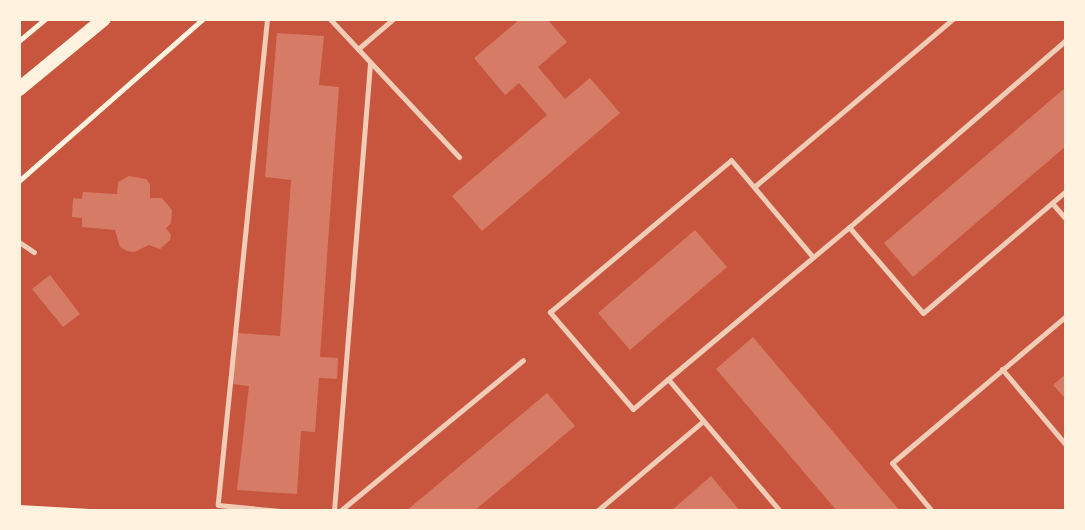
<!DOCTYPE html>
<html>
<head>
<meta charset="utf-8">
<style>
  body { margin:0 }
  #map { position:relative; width:1085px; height:530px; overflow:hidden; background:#c8553d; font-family:Roboto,sans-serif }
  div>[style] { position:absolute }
  .building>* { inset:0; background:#d67c66 }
  .path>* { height:4.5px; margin:-2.25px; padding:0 2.25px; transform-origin:2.25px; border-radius:2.25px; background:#fff3e0 }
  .service>* { height:5px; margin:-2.5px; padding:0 2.5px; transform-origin:2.5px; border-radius:2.5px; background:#f1ccb7 }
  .secondary>* { height:14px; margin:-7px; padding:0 7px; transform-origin:7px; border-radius:7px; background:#fff3e0 }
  span { translate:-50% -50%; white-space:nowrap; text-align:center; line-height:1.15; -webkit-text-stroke:5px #fff3e0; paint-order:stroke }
  .frame { position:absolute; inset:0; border:21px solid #fff3e0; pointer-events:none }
</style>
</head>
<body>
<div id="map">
  <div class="building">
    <i style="clip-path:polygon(520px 19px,547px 19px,567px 42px,538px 67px,565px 99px,590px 78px,620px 113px,482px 231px,452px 196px,547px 115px,519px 83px,505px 95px,474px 58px)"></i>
    <i style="clip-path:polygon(277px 33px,324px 36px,319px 85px,339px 87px,320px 357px,338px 358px,337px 379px,319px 378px,315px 432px,301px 431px,297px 494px,237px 490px,249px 386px,232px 384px,237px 333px,280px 336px,291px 180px,265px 177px)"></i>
    <i style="clip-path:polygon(1066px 87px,1066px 146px,913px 277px,884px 243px)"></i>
    <i style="clip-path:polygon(129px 176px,146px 179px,150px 184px,150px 198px,162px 198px,172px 210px,171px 223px,166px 228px,171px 235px,170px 240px,160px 249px,149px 245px,134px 252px,127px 251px,120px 247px,115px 230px,82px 227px,82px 218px,72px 217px,73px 198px,82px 199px,83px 192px,117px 194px,118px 182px)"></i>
    <i style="clip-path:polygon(695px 230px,727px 267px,630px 350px,598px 313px)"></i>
    <i style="clip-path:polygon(50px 275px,80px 314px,63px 327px,32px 289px)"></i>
    <i style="clip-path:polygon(753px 337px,900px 511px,837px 511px,716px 369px)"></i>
    <i style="clip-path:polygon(1066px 374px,1066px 399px,1053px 385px)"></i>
    <i style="clip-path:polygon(547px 393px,575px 426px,474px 511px,406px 511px)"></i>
    <i style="clip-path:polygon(711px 476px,740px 511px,671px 511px)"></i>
  </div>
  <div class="path">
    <i style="left:19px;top:41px;width:34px;rotate:-40deg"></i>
    <i style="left:19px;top:181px;width:245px;rotate:-41.4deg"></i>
    <i style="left:19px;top:507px;width:70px;rotate:3.3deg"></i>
  </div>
  <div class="service">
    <i style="left:267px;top:19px;width:488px;rotate:95.8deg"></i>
    <i style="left:218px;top:505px;width:62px;rotate:5.5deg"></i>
    <i style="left:330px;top:19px;width:189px;rotate:46.9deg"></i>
    <i style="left:1066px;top:40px;width:286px;rotate:139.2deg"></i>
    <i style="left:849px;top:227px;width:113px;rotate:49.3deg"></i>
    <i style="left:923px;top:313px;width:188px;rotate:-40.5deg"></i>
    <i style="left:358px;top:49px;width:46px;rotate:-40.6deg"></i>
    <i style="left:754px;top:187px;width:260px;rotate:-40.2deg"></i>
    <i style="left:1052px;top:203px;width:21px;rotate:49deg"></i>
    <i style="left:19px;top:242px;width:18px;rotate:34deg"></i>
    <i style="left:1002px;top:369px;width:99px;rotate:49.9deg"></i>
    <i style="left:668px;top:379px;width:46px;rotate:139.4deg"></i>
    <i style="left:633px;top:409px;width:128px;rotate:-130.6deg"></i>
    <i style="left:550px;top:312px;width:236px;rotate:-40deg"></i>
    <i style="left:731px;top:160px;width:127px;rotate:49.8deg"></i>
    <i style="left:334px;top:511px;width:450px;rotate:-85.4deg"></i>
    <i style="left:340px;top:511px;width:237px;rotate:-39.5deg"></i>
    <i style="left:597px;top:511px;width:139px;rotate:-40.3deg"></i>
    <i style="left:780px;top:511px;width:173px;rotate:-130.3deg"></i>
    <i style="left:668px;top:379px;width:236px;rotate:-40deg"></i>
    <i style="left:932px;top:511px;width:62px;rotate:-129.8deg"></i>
    <i style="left:892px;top:463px;width:228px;rotate:-40.2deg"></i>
  </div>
  <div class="secondary">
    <i style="left:19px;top:89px;width:110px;rotate:-39.5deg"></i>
  </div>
  <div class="frame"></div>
</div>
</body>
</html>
